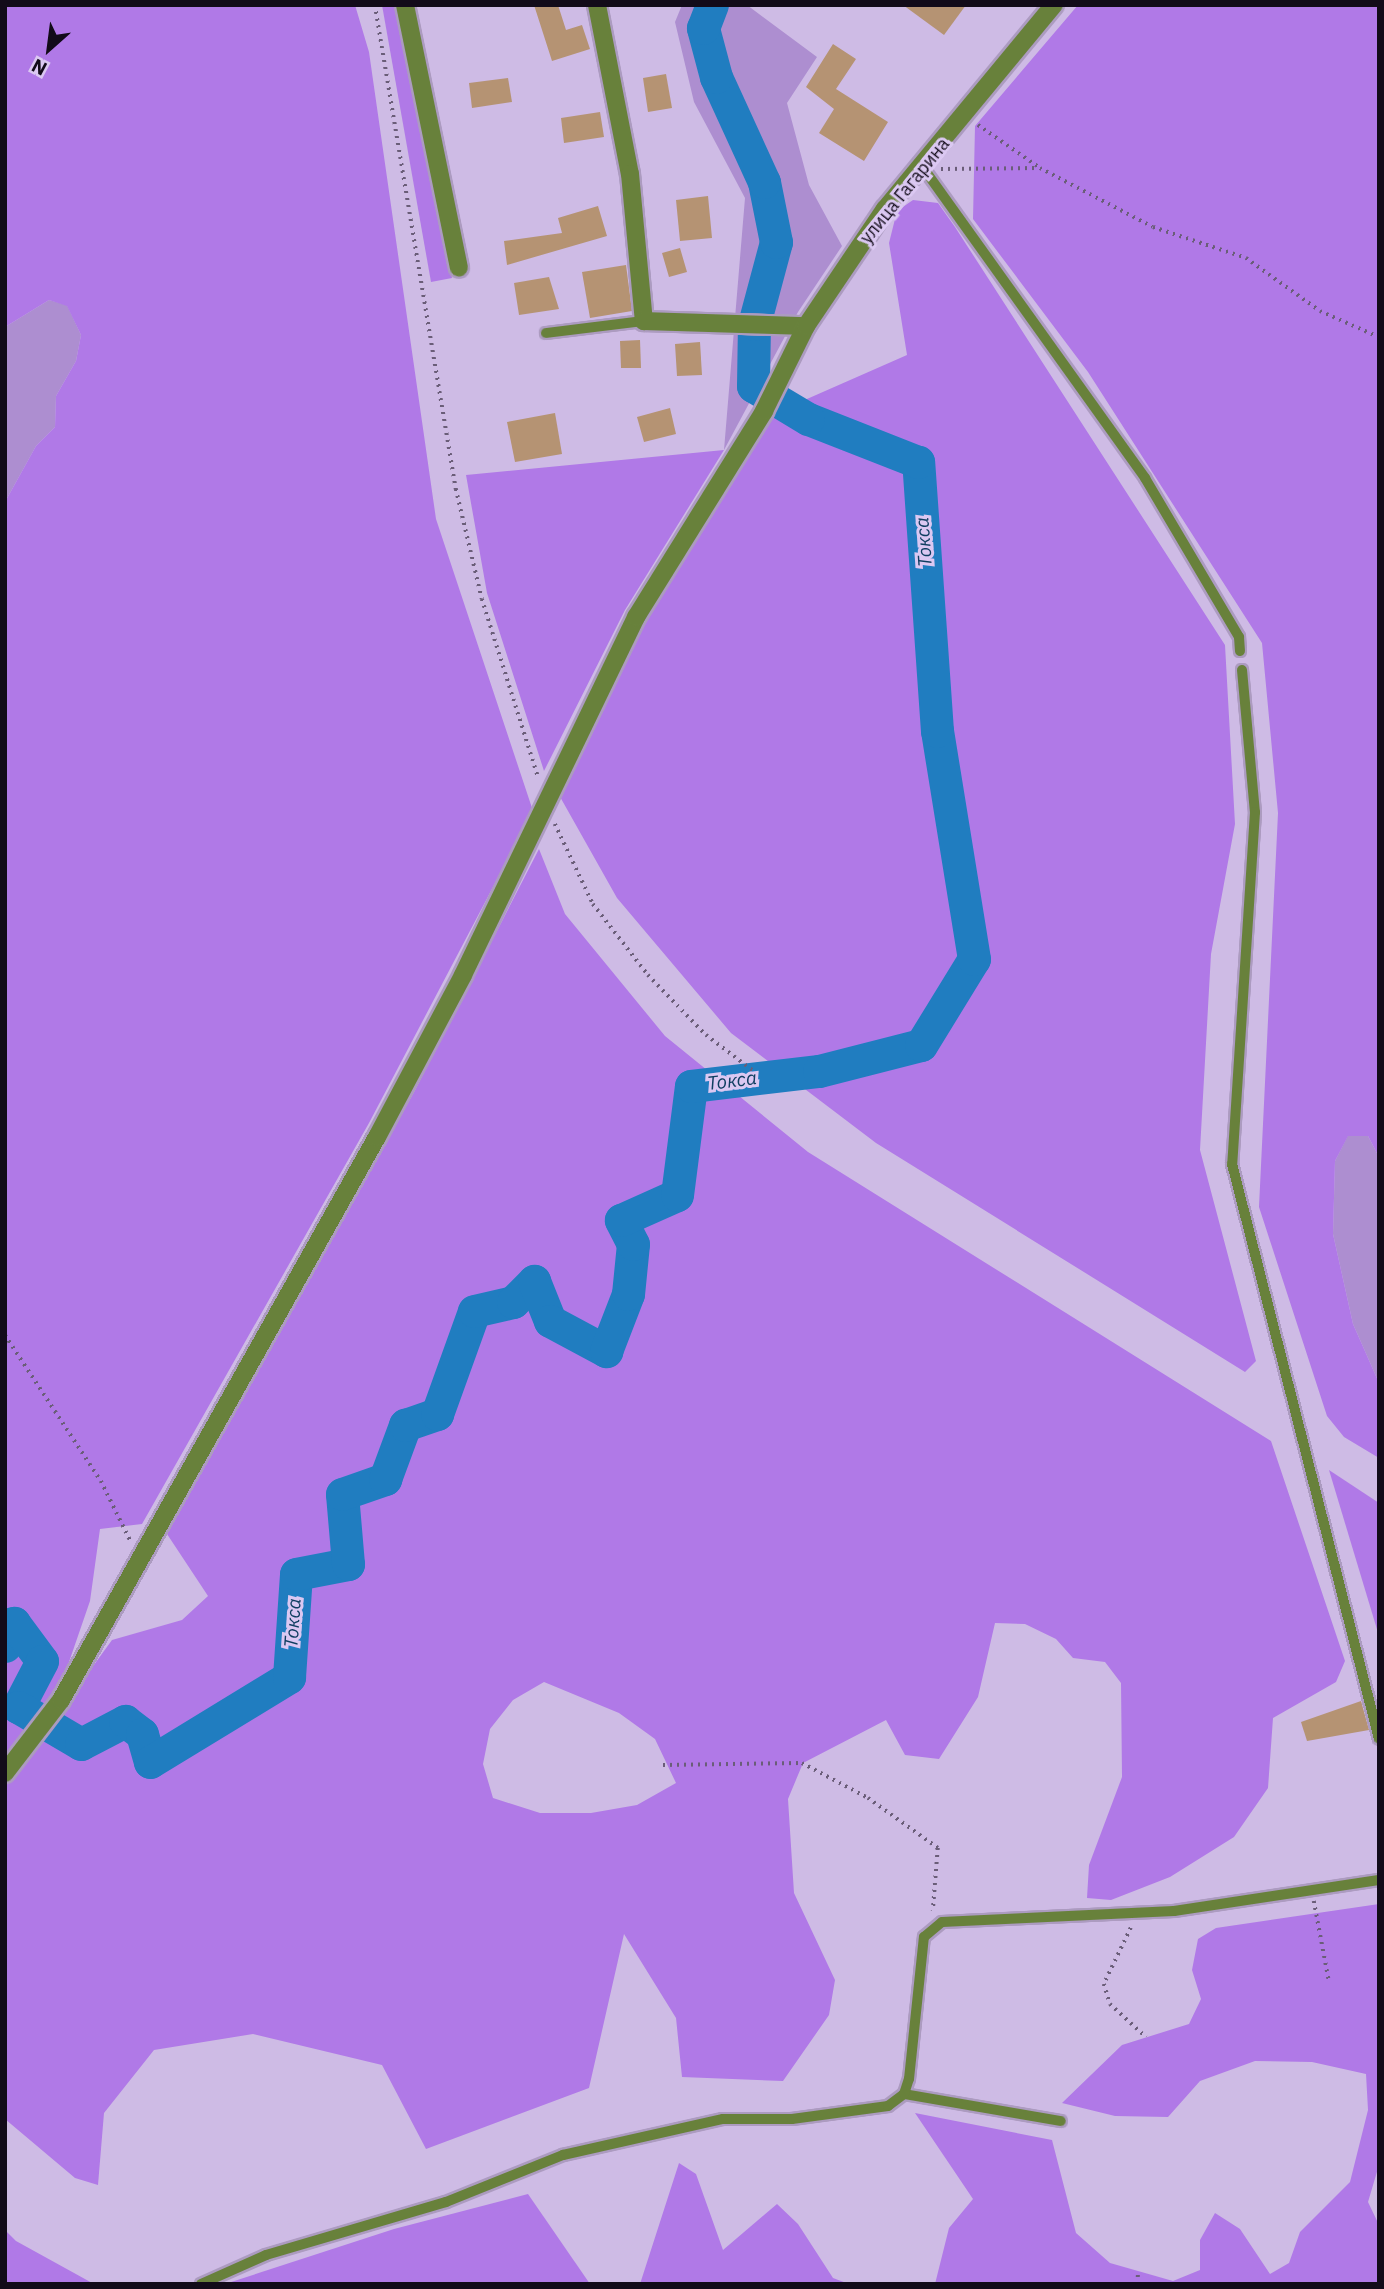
<!DOCTYPE html>
<html>
<head>
<meta charset="utf-8">
<style>
  body { margin:0 }
  #map { position:relative; width:1384px; height:2289px; overflow:hidden; background:#cebbe5; font-family:"IBM Plex Sans",sans-serif }
  div>[style] { position:absolute }
  .green>* { inset:0; background:#ad8ed0 }
  .forest>* { inset:0; background:#b079e7 }
  .river>* { height:33px; margin:-16.5px; padding:0 16.5px; transform-origin:16.5px; border-radius:16.5px; background:#207dc0 }
  .building>* { inset:0; background:#b59373 }
  .path>* { height:3.5px; margin-top:-1.75px; transform-origin:0; background:repeating-linear-gradient(90deg,#6a5d78 0 2px,transparent 0 7px) }
  .roads { filter:drop-shadow(2px 0 #ac9bc0) drop-shadow(-2px 0 #ac9bc0) drop-shadow(0 2px #ac9bc0) drop-shadow(0 -2px #ac9bc0) }
  .service>* { height:10px; margin:-5px; padding:0 5px; transform-origin:5px; border-radius:5px; background:#68813b }
  .minor>* { height:18px; margin:-9px; padding:0 9px; transform-origin:9px; border-radius:9px; background:#68813b }
  span { translate:-50% -50%; white-space:nowrap; text-align:center; line-height:1.15; -webkit-text-stroke:6px #dbc8f2; paint-order:stroke }
  .street-label { font-size:18px; color:#120b19 }
  .water-label { font-size:19px; color:#0f3e61; font-style:italic }
  .frame { position:absolute; inset:0; border:7px solid #120b19; pointer-events:none }
  .north { position:absolute; left:14px; top:14px; width:70px; height:70px; -webkit-text-stroke:5px #dbc8f2; paint-order:stroke; rotate:208deg; font-size:19px; font-weight:700; line-height:28px; text-align:center; color:#120b19 }
  .north::after { content:''; display:block; margin:auto; width:24px; height:32px; background:#120b19; clip-path:polygon(50% 0,100% 100%,50% 72%,0 100%) }
</style>
</head>
<body>
<div id="map">
  <div class="green">
    <i style="clip-path:polygon(682px 5px,747px 5px,817px 57px,787px 103px,809px 185px,842px 246px,798px 312px,724px 450px,745px 198px,694px 102px,675px 22px)"></i>
    <i style="clip-path:polygon(49px 300px,67px 305px,81px 335px,76px 361px,56px 396px,55px 427px,36px 446px,5px 502px,5px 327px)"></i>
    <i style="clip-path:polygon(1348px 1135px,1368px 1136px,1379px 1157px,1379px 1383px,1353px 1324px,1333px 1234px,1335px 1161px)"></i>
  </div>
  <div class="forest">
    <i style="clip-path:polygon(5px 5px,355px 5px,369px 52px,436px 519px,533px 811px,369px 1123px,142px 1524px,100px 1529px,90px 1601px,58px 1694px,5px 1763px,5px 1699px,18px 1704px,5px 1697px,5px 502px,36px 446px,55px 427px,56px 396px,76px 361px,81px 335px,67px 306px,49px 300px,5px 327px)"></i>
    <i style="clip-path:polygon(382px 5px,398px 5px,402px 18px,452px 278px,431px 282px)"></i>
    <i style="clip-path:polygon(1078px 5px,1379px 5px,1379px 1157px,1368px 1136px,1348px 1136px,1335px 1161px,1333px 1234px,1353px 1324px,1379px 1383px,1379px 1458px,1344px 1437px,1327px 1416px,1259px 1207px,1278px 813px,1262px 643px,1088px 372px,973px 219px,975px 126px)"></i>
    <i style="clip-path:polygon(913px 200px,938px 203px,955px 227px,1225px 645px,1235px 824px,1211px 954px,1200px 1150px,1256px 1361px,1245px 1372px,876px 1143px,731px 1033px,617px 898px,559px 795px,644px 624px,766px 417px,907px 355px,889px 243px,897px 211px)"></i>
    <i style="clip-path:polygon(724px 450px,625px 610px,544px 771px,487px 593px,466px 475px)"></i>
    <i style="clip-path:polygon(evenodd,539px 849px,565px 914px,665px 1036px,808px 1152px,1271px 1441px,1345px 1661px,1336px 1682px,1273px 1718px,1268px 1788px,1234px 1837px,1170px 1877px,1111px 1900px,1087px 1898px,1089px 1865px,1122px 1777px,1121px 1683px,1105px 1662px,1073px 1658px,1056px 1639px,1025px 1624px,995px 1623px,978px 1697px,939px 1759px,905px 1755px,886px 1720px,803px 1763px,788px 1799px,794px 1893px,835px 1980px,829px 2015px,783px 2081px,682px 2077px,676px 2018px,624px 1934px,589px 2088px,426px 2149px,382px 2065px,253px 2034px,154px 2050px,104px 2113px,98px 2185px,75px 2178px,5px 2119px,5px 1787px,112px 1640px,182px 1620px,208px 1596px,167px 1534px,414px 1092px,539px 849px,544px 1682px,619px 1713px,655px 1739px,676px 1783px,637px 1805px,591px 1813px,540px 1813px,493px 1798px,483px 1764px,490px 1729px,513px 1700px,544px 1682px)"></i>
    <i style="clip-path:polygon(1329px 1470px,1379px 1503px,1379px 1636px)"></i>
    <i style="clip-path:polygon(1379px 1904px,1379px 2165px,1368px 2202px,1379px 2225px,1379px 2284px,935px 2284px,949px 2228px,973px 2199px,915px 2113px,1052px 2140px,1076px 2233px,1110px 2263px,1173px 2281px,1200px 2270px,1200px 2240px,1215px 2213px,1240px 2229px,1270px 2274px,1289px 2263px,1300px 2232px,1350px 2182px,1368px 2110px,1366px 2074px,1312px 2062px,1255px 2061px,1200px 2081px,1168px 2117px,1115px 2116px,1062px 2103px,1122px 2045px,1189px 2024px,1201px 1999px,1192px 1970px,1198px 1939px,1216px 1928px)"></i>
    <i style="clip-path:polygon(679px 2163px,696px 2174px,723px 2250px,777px 2204px,798px 2224px,833px 2278px,849px 2284px,640px 2284px)"></i>
    <i style="clip-path:polygon(528px 2194px,590px 2284px,225px 2284px,394px 2229px)"></i>
    <i style="clip-path:polygon(5px 2230px,16px 2241px,94px 2284px,5px 2284px)"></i>
  </div>
  <div class="river">
    <i style="left:5px;top:1646px;width:25px;rotate:-69deg"></i>
    <i style="left:14px;top:1623px;width:47px;rotate:53.6deg"></i>
    <i style="left:42px;top:1661px;width:52px;rotate:117.6deg"></i>
    <i style="left:18px;top:1707px;width:73px;rotate:30.4deg"></i>
    <i style="left:81px;top:1744px;width:50px;rotate:-27.6deg"></i>
    <i style="left:125px;top:1721px;width:21px;rotate:37deg"></i>
    <i style="left:142px;top:1734px;width:29px;rotate:74deg"></i>
    <i style="left:150px;top:1762px;width:163px;rotate:-31.4deg"></i>
    <i style="left:289px;top:1677px;width:103px;rotate:-86.1deg"></i>
    <i style="left:296px;top:1574px;width:53px;rotate:-10.9deg"></i>
    <i style="left:348px;top:1564px;width:70px;rotate:-94.9deg"></i>
    <i style="left:342px;top:1494px;width:46px;rotate:-19.2deg"></i>
    <i style="left:385px;top:1479px;width:58px;rotate:-69.7deg"></i>
    <i style="left:405px;top:1425px;width:34px;rotate:-19deg"></i>
    <i style="left:437px;top:1414px;width:109px;rotate:-70.2deg"></i>
    <i style="left:474px;top:1311px;width:40px;rotate:-13deg"></i>
    <i style="left:513px;top:1302px;width:30px;rotate:-45deg"></i>
    <i style="left:534px;top:1281px;width:43px;rotate:68.2deg"></i>
    <i style="left:550px;top:1321px;width:64px;rotate:28.2deg"></i>
    <i style="left:606px;top:1351px;width:61px;rotate:-68.9deg"></i>
    <i style="left:628px;top:1294px;width:50px;rotate:-84.3deg"></i>
    <i style="left:633px;top:1244px;width:27px;rotate:-117deg"></i>
    <i style="left:621px;top:1220px;width:61px;rotate:-24.1deg"></i>
    <i style="left:677px;top:1195px;width:110px;rotate:-82.7deg"></i>
    <i style="left:691px;top:1086px;width:129px;rotate:-6.7deg"></i>
    <i style="left:819px;top:1071px;width:105px;rotate:-14.3deg"></i>
    <i style="left:921px;top:1045px;width:101px;rotate:-58.4deg"></i>
    <i style="left:974px;top:959px;width:231px;rotate:-99.2deg"></i>
    <i style="left:937px;top:731px;width:270px;rotate:-94deg"></i>
    <i style="left:918px;top:462px;width:118px;rotate:-158.6deg"></i>
    <i style="left:808px;top:419px;width:64px;rotate:-149deg"></i>
    <i style="left:753px;top:386px;width:62px;rotate:-89.1deg"></i>
    <i style="left:754px;top:324px;width:85px;rotate:-75deg"></i>
    <i style="left:776px;top:242px;width:61px;rotate:-101.3deg"></i>
    <i style="left:764px;top:182px;width:115px;rotate:-114.6deg"></i>
    <i style="left:716px;top:77px;width:51px;rotate:-104.9deg"></i>
    <i style="left:703px;top:28px;width:25px;rotate:-69deg"></i>
  </div>
  <div class="building">
    <i style="clip-path:polygon(534px 5px,558px 5px,566px 30px,582px 25px,590px 49px,552px 61px)"></i>
    <i style="clip-path:polygon(903px 5px,966px 5px,944px 35px)"></i>
    <i style="clip-path:polygon(833px 44px,856px 59px,836px 89px,888px 122px,864px 161px,819px 133px,834px 109px,806px 87px)"></i>
    <i style="clip-path:polygon(666px 74px,672px 108px,648px 112px,643px 78px)"></i>
    <i style="clip-path:polygon(508px 78px,512px 102px,472px 108px,469px 83px)"></i>
    <i style="clip-path:polygon(600px 112px,604px 137px,564px 143px,561px 118px)"></i>
    <i style="clip-path:polygon(708px 196px,712px 238px,680px 241px,676px 200px)"></i>
    <i style="clip-path:polygon(598px 206px,607px 236px,507px 265px,504px 241px,562px 233px,558px 218px)"></i>
    <i style="clip-path:polygon(680px 248px,687px 272px,669px 277px,662px 253px)"></i>
    <i style="clip-path:polygon(626px 265px,632px 311px,590px 318px,582px 272px)"></i>
    <i style="clip-path:polygon(549px 277px,559px 309px,519px 315px,514px 283px)"></i>
    <i style="clip-path:polygon(640px 340px,641px 368px,621px 368px,620px 341px)"></i>
    <i style="clip-path:polygon(700px 342px,702px 375px,677px 376px,675px 344px)"></i>
    <i style="clip-path:polygon(670px 408px,676px 434px,644px 442px,637px 417px)"></i>
    <i style="clip-path:polygon(555px 413px,562px 454px,515px 462px,507px 422px)"></i>
    <i style="clip-path:polygon(1361px 1701px,1369px 1730px,1307px 1741px,1301px 1722px)"></i>
  </div>
  <div class="path">
    <i style="left:375px;top:5px;width:491px;rotate:80.5deg"></i>
    <i style="left:456px;top:489px;width:113px;rotate:76.7deg"></i>
    <i style="left:482px;top:599px;width:187px;rotate:72.5deg"></i>
    <i style="left:978px;top:125px;width:75px;rotate:34.7deg"></i>
    <i style="left:1040px;top:168px;width:127px;rotate:27.6deg"></i>
    <i style="left:1153px;top:227px;width:98px;rotate:18.4deg"></i>
    <i style="left:1246px;top:258px;width:91px;rotate:35.6deg"></i>
    <i style="left:1320px;top:311px;width:64px;rotate:23.8deg"></i>
    <i style="left:941px;top:169px;width:97px;rotate:-0.6deg"></i>
    <i style="left:555px;top:824px;width:89px;rotate:64.6deg"></i>
    <i style="left:593px;top:904px;width:90px;rotate:52.2deg"></i>
    <i style="left:648px;top:975px;width:83px;rotate:46deg"></i>
    <i style="left:706px;top:1035px;width:61px;rotate:37.1deg"></i>
    <i style="left:5px;top:1335px;width:175px;rotate:56.7deg"></i>
    <i style="left:101px;top:1481px;width:68px;rotate:63.8deg"></i>
    <i style="left:663px;top:1765px;width:139px;rotate:-0.8deg"></i>
    <i style="left:802px;top:1763px;width:75px;rotate:27.9deg"></i>
    <i style="left:868px;top:1798px;width:86px;rotate:35.5deg"></i>
    <i style="left:938px;top:1848px;width:63px;rotate:94.5deg"></i>
    <i style="left:1314px;top:1901px;width:81px;rotate:79.4deg"></i>
    <i style="left:1131px;top:1928px;width:62px;rotate:115.7deg"></i>
    <i style="left:1104px;top:1984px;width:21px;rotate:73deg"></i>
    <i style="left:1110px;top:2004px;width:49px;rotate:42.5deg"></i>
    <i style="left:1137px;top:2284px;width:13px;rotate:-86deg"></i>
  </div>
  <div class="roads">
    <div class="service">
      <i style="left:924px;top:169px;width:380px;rotate:54.4deg"></i>
      <i style="left:1145px;top:478px;width:185px;rotate:59.4deg"></i>
      <i style="left:1239px;top:637px;width:14px;rotate:86deg"></i>
      <i style="left:546px;top:333px;width:99px;rotate:-7deg"></i>
      <i style="left:1242px;top:670px;width:143px;rotate:84.8deg"></i>
      <i style="left:1255px;top:812px;width:353px;rotate:93.7deg"></i>
      <i style="left:1232px;top:1164px;width:593px;rotate:75.66deg"></i>
      <i style="left:904px;top:2094px;width:159px;rotate:9.8deg"></i>
      <i style="left:201px;top:2284px;width:71px;rotate:-24deg"></i>
      <i style="left:266px;top:2255px;width:188px;rotate:-16.4deg"></i>
      <i style="left:446px;top:2202px;width:126px;rotate:-21.9deg"></i>
      <i style="left:563px;top:2155px;width:164px;rotate:-12.7deg"></i>
      <i style="left:723px;top:2119px;width:69px"></i>
      <i style="left:792px;top:2119px;width:97px;rotate:-7.7deg"></i>
      <i style="left:888px;top:2106px;width:20px;rotate:-37deg"></i>
      <i style="left:904px;top:2094px;width:16px;rotate:-72deg"></i>
      <i style="left:909px;top:2079px;width:143px;rotate:-84deg"></i>
      <i style="left:924px;top:1937px;width:23px;rotate:-40deg"></i>
      <i style="left:942px;top:1922px;width:232px;rotate:-2.7deg"></i>
      <i style="left:1174px;top:1911px;width:207px;rotate:-8.6deg"></i>
    </div>
    <div class="minor">
      <i style="left:405px;top:5px;width:268px;rotate:78.4deg"></i>
      <i style="left:597px;top:5px;width:172px;rotate:79deg"></i>
      <i style="left:630px;top:174px;width:148px;rotate:84.6deg"></i>
      <i style="left:644px;top:321px;width:162px;rotate:1.8deg"></i>
      <i style="left:5px;top:1773px;width:92px;rotate:-52.5deg"></i>
      <i style="left:61px;top:1700px;width:646px;rotate:-60.7deg"></i>
      <i style="left:377px;top:1137px;width:183px;rotate:-62deg"></i>
      <i style="left:463px;top:975px;width:398px;rotate:-64.2deg"></i>
      <i style="left:636px;top:617px;width:243px;rotate:-58.1deg"></i>
      <i style="left:764px;top:411px;width:95px;rotate:-63.7deg"></i>
      <i style="left:806px;top:326px;width:141px;rotate:-56deg"></i>
      <i style="left:885px;top:209px;width:265px;rotate:-50.4deg"></i>
    </div>
  </div>
  <div class="street-label">
    <span style="left:905px;top:191px;rotate:-51deg">улица Гагарина</span>
  </div>
  <div class="water-label">
    <span style="left:924px;top:542px;rotate:-94deg">Токса</span>
    <span style="left:732px;top:1081px;rotate:-7deg">Токса</span>
    <span style="left:293px;top:1623px;rotate:-86deg">Токса</span>
  </div>
  <div class="frame"></div>
  <div class="north">N</div>
</div>
</body>
</html>
